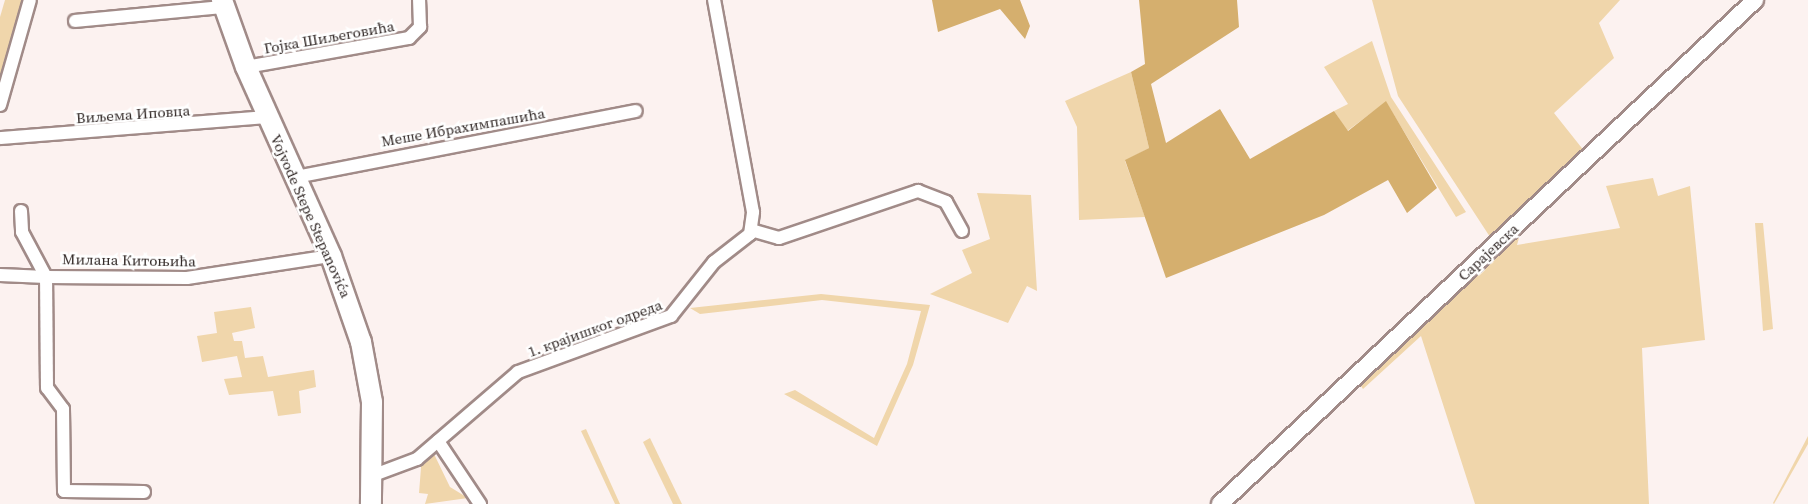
<!DOCTYPE html>
<html>
<head>
<meta charset="utf-8">
<style>
  body { margin:0 }
  #map { position:relative; width:1808px; height:504px; overflow:hidden; background:#fcf2f0; font-family:"Source Serif 4",serif }
  div>[style] { position:absolute }
  .green>* { inset:0; background:#f0d6ab }
  .forest>* { inset:0; background:#d5af6e }
  .roads { filter:drop-shadow(2px 0 #a18b88) drop-shadow(-2px 0 #a18b88) drop-shadow(0 2px #a18b88) drop-shadow(0 -2px #a18b88) }
  .street>* { height:12px; margin:-6px; padding:0 6px; transform-origin:6px; border-radius:6px; background:#fff }
  .secondary>* { height:16px; margin:-8px; padding:0 8px; transform-origin:8px; border-radius:8px; background:#fff }
  .primary>* { height:20px; margin:-10px; padding:0 10px; transform-origin:10px; border-radius:10px; background:#fff }
  span { translate:-50% -50%; white-space:nowrap; text-align:center; line-height:1.15; -webkit-text-stroke:5px #fff; paint-order:stroke }
  .street-label { font-size:15px; color:#302725 }
</style>
</head>
<body>
<div id="map">
  <div class="green">
    <i style="clip-path:polygon(5px 0,22px 0,0 86px,0 17px)"></i>
    <i style="clip-path:polygon(1372px 0,1620px 0,1599px 23px,1614px 58px,1554px 113px,1585px 152px,1492px 240px,1398px 96px)"></i>
    <i style="clip-path:polygon(1372px 41px,1391px 97px,1466px 212px,1456px 217px,1386px 102px,1347px 131px,1334px 111px,1348px 104px,1324px 67px)"></i>
    <i style="clip-path:polygon(1131px 72px,1149px 148px,1125px 161px,1145px 217px,1079px 220px,1077px 127px,1065px 101px)"></i>
    <i style="clip-path:polygon(1653px 178px,1658px 196px,1690px 186px,1705px 340px,1642px 348px,1649px 504px,1475px 504px,1421px 336px,1363px 389px,1358px 382px,1522px 227px,1517px 245px,1620px 228px,1606px 186px)"></i>
    <i style="clip-path:polygon(977px 193px,1031px 195px,1037px 291px,1027px 286px,1008px 323px,930px 294px,972px 273px,962px 250px,990px 239px)"></i>
    <i style="clip-path:polygon(1755px 223px,1763px 223px,1773px 329px,1763px 331px)"></i>
    <i style="clip-path:polygon(821px 294px,930px 305px,913px 365px,877px 446px,784px 394px,795px 390px,874px 438px,907px 364px,921px 311px,822px 300px,700px 314px,690px 308px)"></i>
    <i style="clip-path:polygon(251px 307px,255px 328px,232px 333px,234px 341px,242px 341px,245px 358px,263px 356px,268px 377px,314px 370px,316px 387px,299px 391px,301px 413px,278px 416px,273px 391px,229px 395px,224px 379px,242px 377px,237px 356px,202px 362px,197px 336px,217px 333px,214px 312px)"></i>
    <i style="clip-path:polygon(586px 429px,620px 504px,615px 504px,581px 431px)"></i>
    <i style="clip-path:polygon(1808px 436px,1808px 444px,1774px 504px,1773px 503px)"></i>
    <i style="clip-path:polygon(650px 438px,682px 504px,673px 504px,643px 442px)"></i>
    <i style="clip-path:polygon(428px 453px,434px 454px,450px 487px,468px 498px,425px 504px,428px 494px,419px 493px,422px 455px)"></i>
  </div>
  <div class="forest">
    <i style="clip-path:polygon(932px 0,1020px 0,1030px 26px,1025px 39px,1000px 9px,938px 32px)"></i>
    <i style="clip-path:polygon(1139px 0,1237px 0,1239px 27px,1151px 84px,1166px 143px,1220px 109px,1250px 159px,1334px 111px,1348px 131px,1386px 101px,1437px 188px,1407px 213px,1388px 180px,1324px 215px,1166px 278px,1125px 160px,1149px 148px,1131px 72px,1145px 64px)"></i>
  </div>
  <div class="roads">
    <div class="street">
      <i style="left:75px;top:21px;width:150px;rotate:-5.4deg"></i>
      <i style="left:246px;top:67px;width:166px;rotate:-10.1deg"></i>
      <i style="left:409px;top:38px;width:16px;rotate:-45deg"></i>
      <i style="left:420px;top:27px;width:27px;rotate:-92deg"></i>
      <i style="left:0;top:105px;width:109px;rotate:-74.1deg"></i>
      <i style="left:0;top:138px;width:268px;rotate:-4.5deg"></i>
      <i style="left:296px;top:177px;width:346px;rotate:-11deg"></i>
      <i style="left:21px;top:211px;width:21px;rotate:87deg"></i>
      <i style="left:22px;top:232px;width:51px;rotate:61.9deg"></i>
      <i style="left:751px;top:230px;width:29px;rotate:16deg"></i>
      <i style="left:779px;top:238px;width:147px;rotate:-18.7deg"></i>
      <i style="left:918px;top:191px;width:30px;rotate:21deg"></i>
      <i style="left:946px;top:202px;width:33px;rotate:61deg"></i>
      <i style="left:0;top:275px;width:46px;rotate:2.5deg"></i>
      <i style="left:438px;top:441px;width:76px;rotate:56.3deg"></i>
      <i style="left:374px;top:475px;width:46px;rotate:-20.4deg"></i>
      <i style="left:417px;top:459px;width:133px;rotate:-40.7deg"></i>
      <i style="left:518px;top:372px;width:163px;rotate:-20.1deg"></i>
      <i style="left:671px;top:316px;width:69px;rotate:-51.5deg"></i>
      <i style="left:714px;top:262px;width:46px;rotate:-37.9deg"></i>
      <i style="left:750px;top:234px;width:22px;rotate:-82deg"></i>
      <i style="left:753px;top:212px;width:216px;rotate:-100.4deg"></i>
      <i style="left:144px;top:492px;width:80px;rotate:-179.3deg"></i>
      <i style="left:64px;top:491px;width:82px;rotate:-90.7deg"></i>
      <i style="left:63px;top:409px;width:26px;rotate:-127deg"></i>
      <i style="left:47px;top:388px;width:111px;rotate:-90.5deg"></i>
      <i style="left:46px;top:277px;width:141px;rotate:0.4deg"></i>
      <i style="left:187px;top:278px;width:146px;rotate:-8.7deg"></i>
    </div>
    <div class="secondary">
      <i style="left:1220px;top:504px;width:735px;rotate:-43.29deg"></i>
    </div>
    <div class="primary">
      <i style="left:222px;top:0;width:71px;rotate:70.3deg"></i>
      <i style="left:246px;top:67px;width:207px;rotate:65.8deg"></i>
      <i style="left:331px;top:256px;width:91px;rotate:70.8deg"></i>
      <i style="left:361px;top:342px;width:61px;rotate:79.6deg"></i>
      <i style="left:372px;top:402px;width:102px;rotate:90.6deg"></i>
    </div>
  </div>
  <div class="street-label">
    <span style="left:329px;top:37px;rotate:-10deg">Гојка Шиљеговића</span>
    <span style="left:133px;top:114px;rotate:-4deg">Виљема Иповца</span>
    <span style="left:463px;top:127px;rotate:-10deg">Меше Ибрахимпашића</span>
    <span style="left:311px;top:216px;rotate:66deg">Vojvode Stepe Stepanovića</span>
    <span style="left:1488px;top:252px;rotate:-43deg">Сарајевска</span>
    <span style="left:129px;top:260px;rotate:1deg">Милана Китоњића</span>
    <span style="left:595px;top:328px;rotate:-20deg">1. крајишког одреда</span>
  </div>
</div>
</body>
</html>
